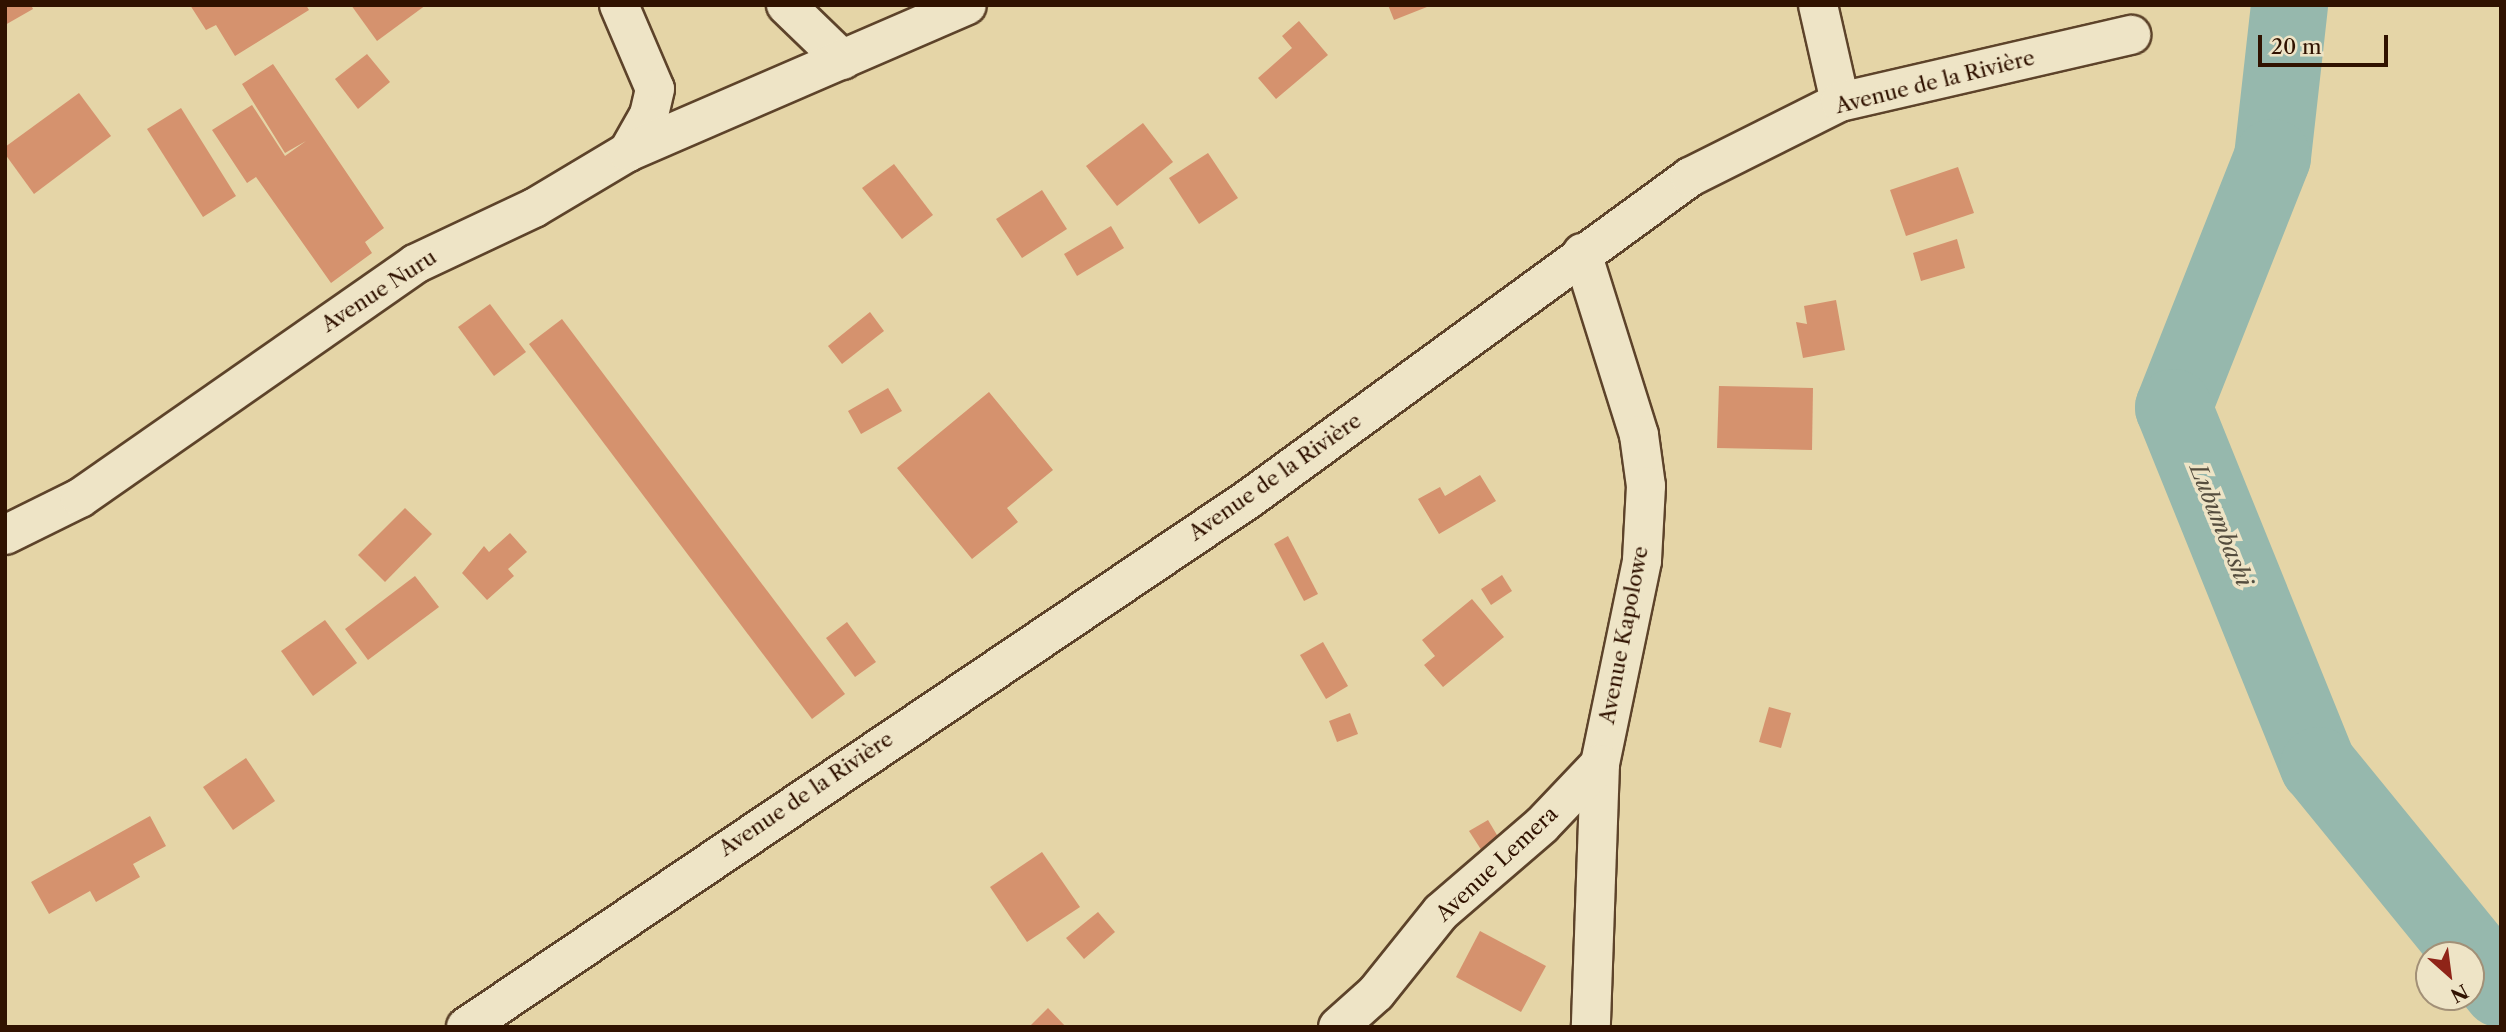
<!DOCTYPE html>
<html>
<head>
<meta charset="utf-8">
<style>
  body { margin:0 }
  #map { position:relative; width:2506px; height:1032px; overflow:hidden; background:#e5d5a7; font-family:"Libre Caslon Text",serif }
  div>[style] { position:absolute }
  .river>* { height:77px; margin:-38.5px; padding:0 38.5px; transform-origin:38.5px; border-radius:38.5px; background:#96b8ad }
  .building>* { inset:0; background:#d5926e }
  .roads { filter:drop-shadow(2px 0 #5d432a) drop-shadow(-2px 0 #5d432a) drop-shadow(0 2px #5d432a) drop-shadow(0 -2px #5d432a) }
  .street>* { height:38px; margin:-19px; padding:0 19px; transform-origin:19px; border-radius:19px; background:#eee4c6 }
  span { translate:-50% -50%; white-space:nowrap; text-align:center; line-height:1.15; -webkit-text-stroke:7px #eee4c6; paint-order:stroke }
  .street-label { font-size:21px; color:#301200 }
  .water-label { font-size:23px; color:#544c3d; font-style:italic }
  .frame { position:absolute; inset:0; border:7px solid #301200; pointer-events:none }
  .north { position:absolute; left:2415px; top:941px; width:70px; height:70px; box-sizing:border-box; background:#eee4c6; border:2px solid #a29077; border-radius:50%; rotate:152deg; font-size:19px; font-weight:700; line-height:28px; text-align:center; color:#301200 }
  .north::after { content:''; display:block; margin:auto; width:24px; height:32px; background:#8f2418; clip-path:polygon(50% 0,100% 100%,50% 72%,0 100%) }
  .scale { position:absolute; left:2258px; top:35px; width:130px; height:32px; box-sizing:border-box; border:4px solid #301200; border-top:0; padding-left:9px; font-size:21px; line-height:24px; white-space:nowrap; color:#301200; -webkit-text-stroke:5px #eee4c6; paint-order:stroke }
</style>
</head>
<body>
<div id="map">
  <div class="river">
    <i style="left:2289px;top:5px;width:153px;rotate:96.4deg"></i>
    <i style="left:2272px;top:157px;width:269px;rotate:111.6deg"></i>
    <i style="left:2173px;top:407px;width:386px;rotate:68deg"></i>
    <i style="left:2318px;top:765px;width:289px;rotate:50.8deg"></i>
  </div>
  <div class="building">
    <i style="clip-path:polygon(5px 5px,31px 5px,33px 9px,5px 25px)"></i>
    <i style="clip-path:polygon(190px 5px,306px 5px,309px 10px,235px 56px,216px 25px,206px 30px)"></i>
    <i style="clip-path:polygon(351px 5px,426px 5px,377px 41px)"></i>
    <i style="clip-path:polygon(1388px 5px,1432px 5px,1394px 20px)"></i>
    <i style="clip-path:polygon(1299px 21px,1328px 55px,1276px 99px,1258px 78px,1292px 48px,1282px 36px)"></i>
    <i style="clip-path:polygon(367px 54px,390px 82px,358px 109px,335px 79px)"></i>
    <i style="clip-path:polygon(273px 64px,384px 228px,365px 242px,372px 253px,331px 283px,256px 177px,247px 183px,212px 130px,252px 105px,285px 156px,306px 141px,285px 153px,242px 84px)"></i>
    <i style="clip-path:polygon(79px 93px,111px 136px,34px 194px,5px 154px,5px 147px)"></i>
    <i style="clip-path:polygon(181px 108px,236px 196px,203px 217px,147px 129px)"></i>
    <i style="clip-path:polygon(1143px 123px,1173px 162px,1117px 206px,1086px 166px)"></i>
    <i style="clip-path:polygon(1208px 153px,1238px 198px,1199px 224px,1169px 178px)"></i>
    <i style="clip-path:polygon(894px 164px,933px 215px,902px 239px,862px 188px)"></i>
    <i style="clip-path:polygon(1958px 167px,1974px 213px,1906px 236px,1890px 190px)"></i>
    <i style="clip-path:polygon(1042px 190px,1067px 229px,1022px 258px,996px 219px)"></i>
    <i style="clip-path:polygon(1111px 226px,1124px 248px,1077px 276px,1064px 254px)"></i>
    <i style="clip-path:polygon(1957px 239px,1965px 268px,1921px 281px,1913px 253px)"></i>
    <i style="clip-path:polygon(1836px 300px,1845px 350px,1803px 358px,1796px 322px,1807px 324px,1804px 306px)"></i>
    <i style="clip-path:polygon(490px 304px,526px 352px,494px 376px,458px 327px)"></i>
    <i style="clip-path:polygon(870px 312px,884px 331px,842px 364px,828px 346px)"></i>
    <i style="clip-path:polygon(562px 319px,845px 694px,812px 719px,529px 344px)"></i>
    <i style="clip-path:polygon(1719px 386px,1813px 388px,1812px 450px,1717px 448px)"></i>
    <i style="clip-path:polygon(888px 388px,902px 411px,861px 434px,848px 411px)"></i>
    <i style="clip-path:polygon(989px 392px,1053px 470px,1007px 508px,1018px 522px,972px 559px,897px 468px)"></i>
    <i style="clip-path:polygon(1480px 475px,1496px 501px,1439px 534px,1418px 499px,1440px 487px,1445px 496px)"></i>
    <i style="clip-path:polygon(405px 508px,432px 534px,385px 582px,358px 555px)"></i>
    <i style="clip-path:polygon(510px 533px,527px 552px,508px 569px,514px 576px,487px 600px,462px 573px,484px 546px,489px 552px)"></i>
    <i style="clip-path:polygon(1288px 536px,1318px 594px,1304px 601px,1274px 544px)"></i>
    <i style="clip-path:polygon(1502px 575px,1512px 591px,1491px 605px,1481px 589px)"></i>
    <i style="clip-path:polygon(415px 576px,439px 607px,368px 660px,345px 629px)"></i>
    <i style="clip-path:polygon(1472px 599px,1504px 637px,1443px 687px,1424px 665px,1435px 656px,1422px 640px)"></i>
    <i style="clip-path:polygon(325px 620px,357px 663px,313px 696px,281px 651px)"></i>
    <i style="clip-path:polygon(847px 622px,876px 662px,855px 677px,826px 638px)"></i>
    <i style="clip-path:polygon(1323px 642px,1348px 686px,1326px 699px,1300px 655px)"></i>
    <i style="clip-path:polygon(1769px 707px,1791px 713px,1781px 748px,1759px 742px)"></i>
    <i style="clip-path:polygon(1350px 713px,1358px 734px,1337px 742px,1329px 721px)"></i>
    <i style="clip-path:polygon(246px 758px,275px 801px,233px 830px,203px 787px)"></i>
    <i style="clip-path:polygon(150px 816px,166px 846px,133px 864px,140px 877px,96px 902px,90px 891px,49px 914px,31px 882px)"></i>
    <i style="clip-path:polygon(1488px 820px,1500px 840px,1482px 851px,1469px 831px)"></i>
    <i style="clip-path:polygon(1042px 852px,1080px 907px,1027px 942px,990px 887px)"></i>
    <i style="clip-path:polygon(1098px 912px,1115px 932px,1084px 959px,1066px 938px)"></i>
    <i style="clip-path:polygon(1480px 931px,1546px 966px,1521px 1012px,1456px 977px)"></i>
    <i style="clip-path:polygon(1048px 1008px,1066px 1027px,1029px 1027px)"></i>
  </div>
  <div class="roads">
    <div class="street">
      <i style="left:619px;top:5px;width:91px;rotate:66.8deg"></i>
      <i style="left:655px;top:89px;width:27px;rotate:103deg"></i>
      <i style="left:649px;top:115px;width:43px;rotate:119.6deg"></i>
      <i style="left:786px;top:5px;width:79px;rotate:44deg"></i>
      <i style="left:1818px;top:5px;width:99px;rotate:77.2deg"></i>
      <i style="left:1582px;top:253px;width:191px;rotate:72.6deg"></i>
      <i style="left:1639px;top:435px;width:51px;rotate:82.2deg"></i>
      <i style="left:1646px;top:486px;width:75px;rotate:93.1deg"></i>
      <i style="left:1642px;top:561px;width:207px;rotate:101.7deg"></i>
      <i style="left:1600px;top:764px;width:263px;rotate:92deg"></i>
      <i style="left:5px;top:535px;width:84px;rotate:-26.3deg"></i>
      <i style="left:80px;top:498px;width:409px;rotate:-34.9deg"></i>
      <i style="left:415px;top:264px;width:132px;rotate:-25.2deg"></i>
      <i style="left:534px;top:208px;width:109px;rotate:-30.8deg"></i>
      <i style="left:628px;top:152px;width:369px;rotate:-23.4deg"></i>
      <i style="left:466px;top:1027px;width:946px;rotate:-34.01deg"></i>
      <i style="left:1250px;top:498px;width:545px;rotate:-36.11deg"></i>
      <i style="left:1690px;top:177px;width:168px;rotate:-26.6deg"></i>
      <i style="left:1840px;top:102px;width:299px;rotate:-13deg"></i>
      <i style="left:1338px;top:1027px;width:51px;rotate:-41.8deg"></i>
      <i style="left:1376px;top:993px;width:104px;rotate:-51.3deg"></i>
      <i style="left:1441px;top:912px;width:133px;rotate:-40.7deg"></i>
      <i style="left:1542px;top:825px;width:84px;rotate:-46.4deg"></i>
    </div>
  </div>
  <div class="street-label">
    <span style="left:1935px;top:82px;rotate:-14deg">Avenue de la Rivière</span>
    <span style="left:379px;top:291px;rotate:-33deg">Avenue Nuru</span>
    <span style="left:1275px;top:477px;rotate:-35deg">Avenue de la Rivière</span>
    <span style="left:1624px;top:635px;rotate:-79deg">Avenue Kapolowe</span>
    <span style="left:806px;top:794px;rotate:-34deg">Avenue de la Rivière</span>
    <span style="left:1497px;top:864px;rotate:-43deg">Avenue Lemera</span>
  </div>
  <div class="water-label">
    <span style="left:2221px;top:525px;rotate:68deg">Lubumbashi</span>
  </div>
  <div class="frame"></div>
  <div class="north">N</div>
  <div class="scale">20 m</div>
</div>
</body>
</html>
